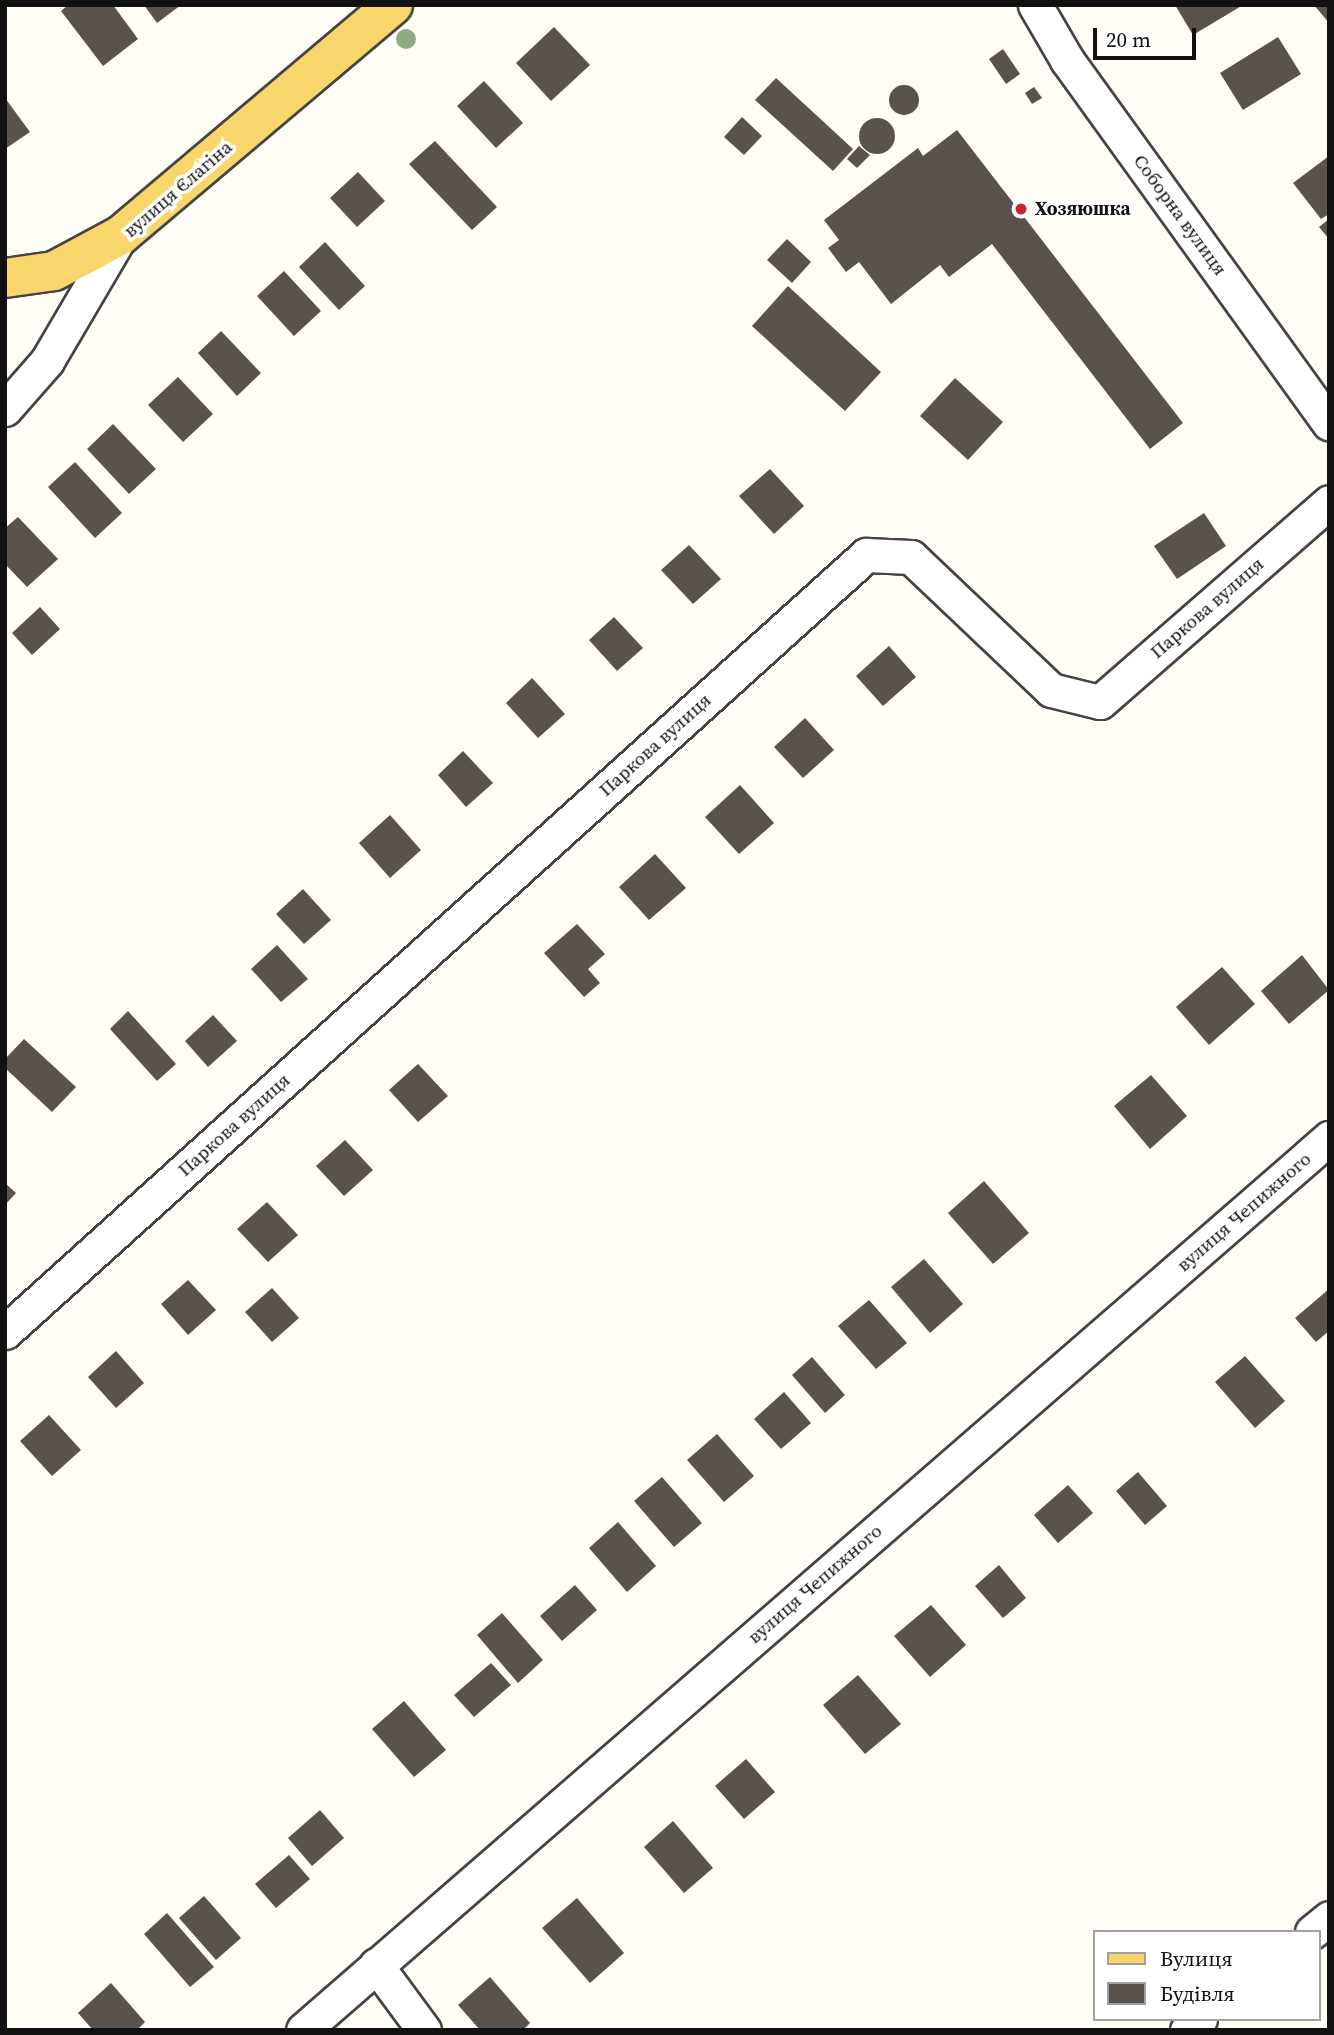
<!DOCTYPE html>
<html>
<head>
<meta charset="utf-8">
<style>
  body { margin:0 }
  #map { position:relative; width:1334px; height:2035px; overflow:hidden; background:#fffdf5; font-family:"Source Serif 4",serif }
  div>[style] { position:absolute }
  .building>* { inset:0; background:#5a524d }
  .round { border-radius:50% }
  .roads { filter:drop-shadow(2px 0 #444) drop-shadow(-2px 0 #444) drop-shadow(0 2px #444) drop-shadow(0 -2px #444) }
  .minor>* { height:33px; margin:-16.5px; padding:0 16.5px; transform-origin:16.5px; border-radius:16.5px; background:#fff }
  .major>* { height:38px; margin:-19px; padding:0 19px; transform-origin:19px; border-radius:19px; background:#f9d66b }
  .trees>* { width:20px; height:20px; margin:-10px; border-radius:50%; background:#8dad7f }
  .dots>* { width:19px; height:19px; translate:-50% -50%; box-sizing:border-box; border:4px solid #fff; border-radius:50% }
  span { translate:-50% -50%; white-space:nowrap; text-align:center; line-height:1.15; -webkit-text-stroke:7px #fff; paint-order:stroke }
  .street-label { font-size:19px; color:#111 }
  .poi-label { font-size:19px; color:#111; font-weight:700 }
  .left { translate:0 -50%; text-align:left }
  .frame { position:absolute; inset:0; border:7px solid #111; pointer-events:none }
  .legend { position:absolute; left:1093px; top:1930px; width:228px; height:91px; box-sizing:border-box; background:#fff; border:2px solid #a0a0a0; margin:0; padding:9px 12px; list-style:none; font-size:21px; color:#111 }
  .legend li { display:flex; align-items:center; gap:14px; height:35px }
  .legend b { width:35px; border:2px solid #a0a0a0 }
  .scale { position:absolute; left:1093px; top:28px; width:103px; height:32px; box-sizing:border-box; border:4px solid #111; border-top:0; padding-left:9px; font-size:21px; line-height:24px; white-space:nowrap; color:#111; -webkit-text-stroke:5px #fff; paint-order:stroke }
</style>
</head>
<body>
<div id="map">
  <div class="building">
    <i style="clip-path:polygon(68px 5px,113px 5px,138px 39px,103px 66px,61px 11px)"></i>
    <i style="clip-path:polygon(144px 5px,181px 5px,157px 23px)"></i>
    <i style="clip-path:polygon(1175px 5px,1243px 5px,1193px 35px)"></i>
    <i style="clip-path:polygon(1314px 5px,1329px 5px,1329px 23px)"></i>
    <i style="clip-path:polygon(554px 27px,590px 65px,551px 101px,516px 63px)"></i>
    <i style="clip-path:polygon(1278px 37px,1301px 74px,1243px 110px,1220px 73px)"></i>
    <i style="clip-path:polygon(1003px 49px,1020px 74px,1006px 84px,989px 59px)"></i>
    <i style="clip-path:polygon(776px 78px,853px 149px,833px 171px,755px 100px)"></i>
    <i style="clip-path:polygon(484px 81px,523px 123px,496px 148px,457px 106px)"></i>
    <i class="round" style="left:889px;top:85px;width:30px;height:30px"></i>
    <i style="clip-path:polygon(1034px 87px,1042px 98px,1032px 104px,1025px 93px)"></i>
    <i style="clip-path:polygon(5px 98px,30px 132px,5px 149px)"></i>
    <i style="clip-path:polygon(742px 117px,762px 136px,744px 155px,724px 137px)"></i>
    <i class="round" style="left:859px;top:118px;width:36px;height:36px"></i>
    <i style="clip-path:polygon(957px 130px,1183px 423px,1150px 449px,992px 244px,949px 277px,940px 265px,891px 304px,859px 262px,846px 272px,828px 248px,839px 240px,824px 220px,918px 148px,923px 156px)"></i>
    <i style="clip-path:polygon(435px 141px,497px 207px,472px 230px,409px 164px)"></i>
    <i style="clip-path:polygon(859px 146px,870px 155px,857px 168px,847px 159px)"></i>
    <i style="clip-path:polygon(1329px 156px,1329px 214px,1321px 219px,1293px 183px)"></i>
    <i style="clip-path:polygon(358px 172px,385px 201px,357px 227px,330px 198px)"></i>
    <i style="clip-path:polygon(1329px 219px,1329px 239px,1319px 227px)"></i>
    <i style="clip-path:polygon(787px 239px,811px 262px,792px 283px,767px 260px)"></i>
    <i style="clip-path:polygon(325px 242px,365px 286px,339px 310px,299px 267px)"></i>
    <i style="clip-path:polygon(284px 271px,321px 311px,294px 336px,257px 296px)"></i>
    <i style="clip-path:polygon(788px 286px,881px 372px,845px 411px,752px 326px)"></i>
    <i style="clip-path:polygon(221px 331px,261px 373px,237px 396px,198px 353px)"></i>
    <i style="clip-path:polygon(178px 377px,213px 414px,183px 442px,148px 405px)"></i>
    <i style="clip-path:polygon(955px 378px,1003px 422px,968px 460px,920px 416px)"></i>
    <i style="clip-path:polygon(113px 424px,156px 469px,129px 494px,87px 449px)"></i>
    <i style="clip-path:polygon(75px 462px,122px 513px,95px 538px,48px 487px)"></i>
    <i style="clip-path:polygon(770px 469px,804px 506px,774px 534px,739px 496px)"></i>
    <i style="clip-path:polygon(1204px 513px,1226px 546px,1177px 579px,1154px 546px)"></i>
    <i style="clip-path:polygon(18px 517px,58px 559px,27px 587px,5px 564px,5px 528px)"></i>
    <i style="clip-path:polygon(689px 545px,721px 579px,693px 604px,661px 570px)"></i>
    <i style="clip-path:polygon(40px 607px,60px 629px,32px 655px,12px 633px)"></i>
    <i style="clip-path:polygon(614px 617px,643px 648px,617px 671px,589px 640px)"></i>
    <i style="clip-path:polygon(889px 646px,916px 677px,883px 706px,856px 676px)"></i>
    <i style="clip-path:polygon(532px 678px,565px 714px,538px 738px,506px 703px)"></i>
    <i style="clip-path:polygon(805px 718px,834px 750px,803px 778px,774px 747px)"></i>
    <i style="clip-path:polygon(463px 751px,493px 783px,466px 807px,438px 775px)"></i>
    <i style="clip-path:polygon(740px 785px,774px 823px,739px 854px,705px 817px)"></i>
    <i style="clip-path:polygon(390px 815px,421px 850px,390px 878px,359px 843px)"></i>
    <i style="clip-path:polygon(655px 854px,686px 888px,649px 920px,619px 887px)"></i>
    <i style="clip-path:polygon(303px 889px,331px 920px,304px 944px,276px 914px)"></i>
    <i style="clip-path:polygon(577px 924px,605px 954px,588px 969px,600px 983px,584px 997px,544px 953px)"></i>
    <i style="clip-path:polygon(277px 945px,308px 979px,281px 1002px,251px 969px)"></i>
    <i style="clip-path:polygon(1302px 955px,1329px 990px,1289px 1024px,1261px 991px)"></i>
    <i style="clip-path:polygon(1222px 967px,1255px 1004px,1209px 1045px,1176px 1007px)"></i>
    <i style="clip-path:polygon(128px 1011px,176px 1064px,157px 1081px,110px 1029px)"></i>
    <i style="clip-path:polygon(213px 1015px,237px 1041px,208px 1067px,185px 1041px)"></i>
    <i style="clip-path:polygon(24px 1039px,76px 1087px,52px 1112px,5px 1068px,5px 1059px)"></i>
    <i style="clip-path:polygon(418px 1064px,448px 1096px,418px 1122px,389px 1090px)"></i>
    <i style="clip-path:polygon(1151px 1075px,1187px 1116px,1150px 1149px,1114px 1106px)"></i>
    <i style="clip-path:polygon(345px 1140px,373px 1170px,344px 1196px,316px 1166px)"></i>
    <i style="clip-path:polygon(984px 1181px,1029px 1233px,993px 1264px,948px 1213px)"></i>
    <i style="clip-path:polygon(5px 1183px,16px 1193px,5px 1205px)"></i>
    <i style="clip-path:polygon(267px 1202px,298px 1235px,268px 1262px,237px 1229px)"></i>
    <i style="clip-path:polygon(924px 1259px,963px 1304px,930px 1333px,891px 1287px)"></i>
    <i style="clip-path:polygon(188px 1280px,216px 1310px,188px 1335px,161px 1304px)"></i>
    <i style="clip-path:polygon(272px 1288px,299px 1318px,272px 1342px,245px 1312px)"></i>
    <i style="clip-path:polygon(1329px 1289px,1329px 1331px,1316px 1342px,1295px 1318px)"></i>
    <i style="clip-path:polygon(869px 1300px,907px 1343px,876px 1369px,838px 1326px)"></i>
    <i style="clip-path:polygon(116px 1351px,144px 1383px,116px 1408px,88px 1377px)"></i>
    <i style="clip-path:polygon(1245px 1356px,1285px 1401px,1255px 1428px,1215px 1382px)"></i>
    <i style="clip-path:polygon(812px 1357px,845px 1395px,825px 1413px,792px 1375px)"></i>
    <i style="clip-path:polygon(784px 1392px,811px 1423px,781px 1449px,754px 1419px)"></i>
    <i style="clip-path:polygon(49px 1415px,81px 1450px,52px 1476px,20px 1441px)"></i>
    <i style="clip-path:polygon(717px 1434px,754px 1476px,724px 1502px,687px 1460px)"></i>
    <i style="clip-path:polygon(1138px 1472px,1167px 1506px,1145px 1525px,1116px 1491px)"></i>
    <i style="clip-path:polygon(662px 1477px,702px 1523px,674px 1547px,634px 1501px)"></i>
    <i style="clip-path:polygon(1068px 1485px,1093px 1513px,1058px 1543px,1034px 1515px)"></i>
    <i style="clip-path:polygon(618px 1522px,656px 1566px,627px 1592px,589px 1548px)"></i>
    <i style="clip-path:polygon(999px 1565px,1026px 1598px,1003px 1618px,975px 1586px)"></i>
    <i style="clip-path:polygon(575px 1585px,597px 1610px,562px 1641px,540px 1616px)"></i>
    <i style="clip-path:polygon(931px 1605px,966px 1645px,930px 1677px,894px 1636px)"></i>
    <i style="clip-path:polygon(502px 1613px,543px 1660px,518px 1683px,477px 1635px)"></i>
    <i style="clip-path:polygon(491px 1663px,511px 1685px,474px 1717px,454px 1695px)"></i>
    <i style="clip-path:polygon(858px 1675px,901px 1724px,865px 1754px,823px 1705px)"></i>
    <i style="clip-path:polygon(404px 1701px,446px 1750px,414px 1777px,372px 1729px)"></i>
    <i style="clip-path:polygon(746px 1759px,775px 1792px,744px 1819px,715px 1786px)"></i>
    <i style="clip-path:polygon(320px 1810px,344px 1838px,312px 1866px,288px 1838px)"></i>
    <i style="clip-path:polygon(673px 1821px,713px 1868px,684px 1893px,644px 1847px)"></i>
    <i style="clip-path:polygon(289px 1855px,310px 1879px,276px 1908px,255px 1884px)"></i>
    <i style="clip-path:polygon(204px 1896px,241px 1938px,216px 1960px,179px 1918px)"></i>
    <i style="clip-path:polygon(577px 1898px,624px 1953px,590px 1983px,542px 1928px)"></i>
    <i style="clip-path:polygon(167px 1913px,214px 1967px,190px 1987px,144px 1934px)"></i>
    <i style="clip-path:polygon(490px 1977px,530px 2023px,523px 2030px,480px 2030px,458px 2005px)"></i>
    <i style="clip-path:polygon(111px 1983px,145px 2022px,137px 2030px,93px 2030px,78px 2013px)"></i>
  </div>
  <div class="roads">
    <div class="minor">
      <i style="left:1035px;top:5px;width:64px;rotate:59.8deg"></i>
      <i style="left:1067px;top:60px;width:448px;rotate:54.2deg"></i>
      <i style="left:5px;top:409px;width:64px;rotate:-48.8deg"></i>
      <i style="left:47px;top:361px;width:146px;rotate:-59.6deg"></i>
      <i style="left:5px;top:1332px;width:1160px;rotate:-42.06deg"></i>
      <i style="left:866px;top:555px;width:45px;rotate:2.5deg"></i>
      <i style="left:911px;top:557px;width:193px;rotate:43.5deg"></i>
      <i style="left:1051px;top:690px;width:50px;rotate:13.8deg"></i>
      <i style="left:1100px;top:702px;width:304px;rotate:-41.1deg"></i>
      <i style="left:1312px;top:1932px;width:22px;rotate:-39deg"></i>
      <i style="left:376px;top:1965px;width:81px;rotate:53.6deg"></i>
      <i style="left:303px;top:2030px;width:1360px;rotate:-41deg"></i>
      <i style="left:1187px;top:2030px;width:17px;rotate:-40deg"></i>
    </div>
    <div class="major">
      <i style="left:5px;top:278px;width:49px;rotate:-8.1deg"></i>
      <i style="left:54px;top:271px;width:76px;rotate:-28.2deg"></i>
      <i style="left:121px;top:235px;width:356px;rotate:-40.2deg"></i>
    </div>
  </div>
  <div class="trees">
    <i style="left:406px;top:39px"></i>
  </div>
  <div class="dots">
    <i style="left:1021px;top:209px;background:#c4262e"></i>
  </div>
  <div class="street-label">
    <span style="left:178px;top:189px;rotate:-41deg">вулиця Єлагіна</span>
    <span style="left:1180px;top:215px;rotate:54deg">Соборна вулиця</span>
    <span style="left:1207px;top:608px;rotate:-41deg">Паркова вулиця</span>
    <span style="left:655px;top:745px;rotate:-42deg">Паркова вулиця</span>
    <span style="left:234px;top:1125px;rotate:-42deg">Паркова вулиця</span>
    <span style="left:1244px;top:1212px;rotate:-41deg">вулиця Чепижного</span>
    <span style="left:815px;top:1584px;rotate:-41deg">вулиця Чепижного</span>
  </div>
  <div class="poi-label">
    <span class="left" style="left:1035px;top:209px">Хозяюшка</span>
  </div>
  <div class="frame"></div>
  <ul class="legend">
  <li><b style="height:9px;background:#f9d66b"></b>Вулиця</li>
  <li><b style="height:19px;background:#5a524d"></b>Будівля</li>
  </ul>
  <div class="scale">20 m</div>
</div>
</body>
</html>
